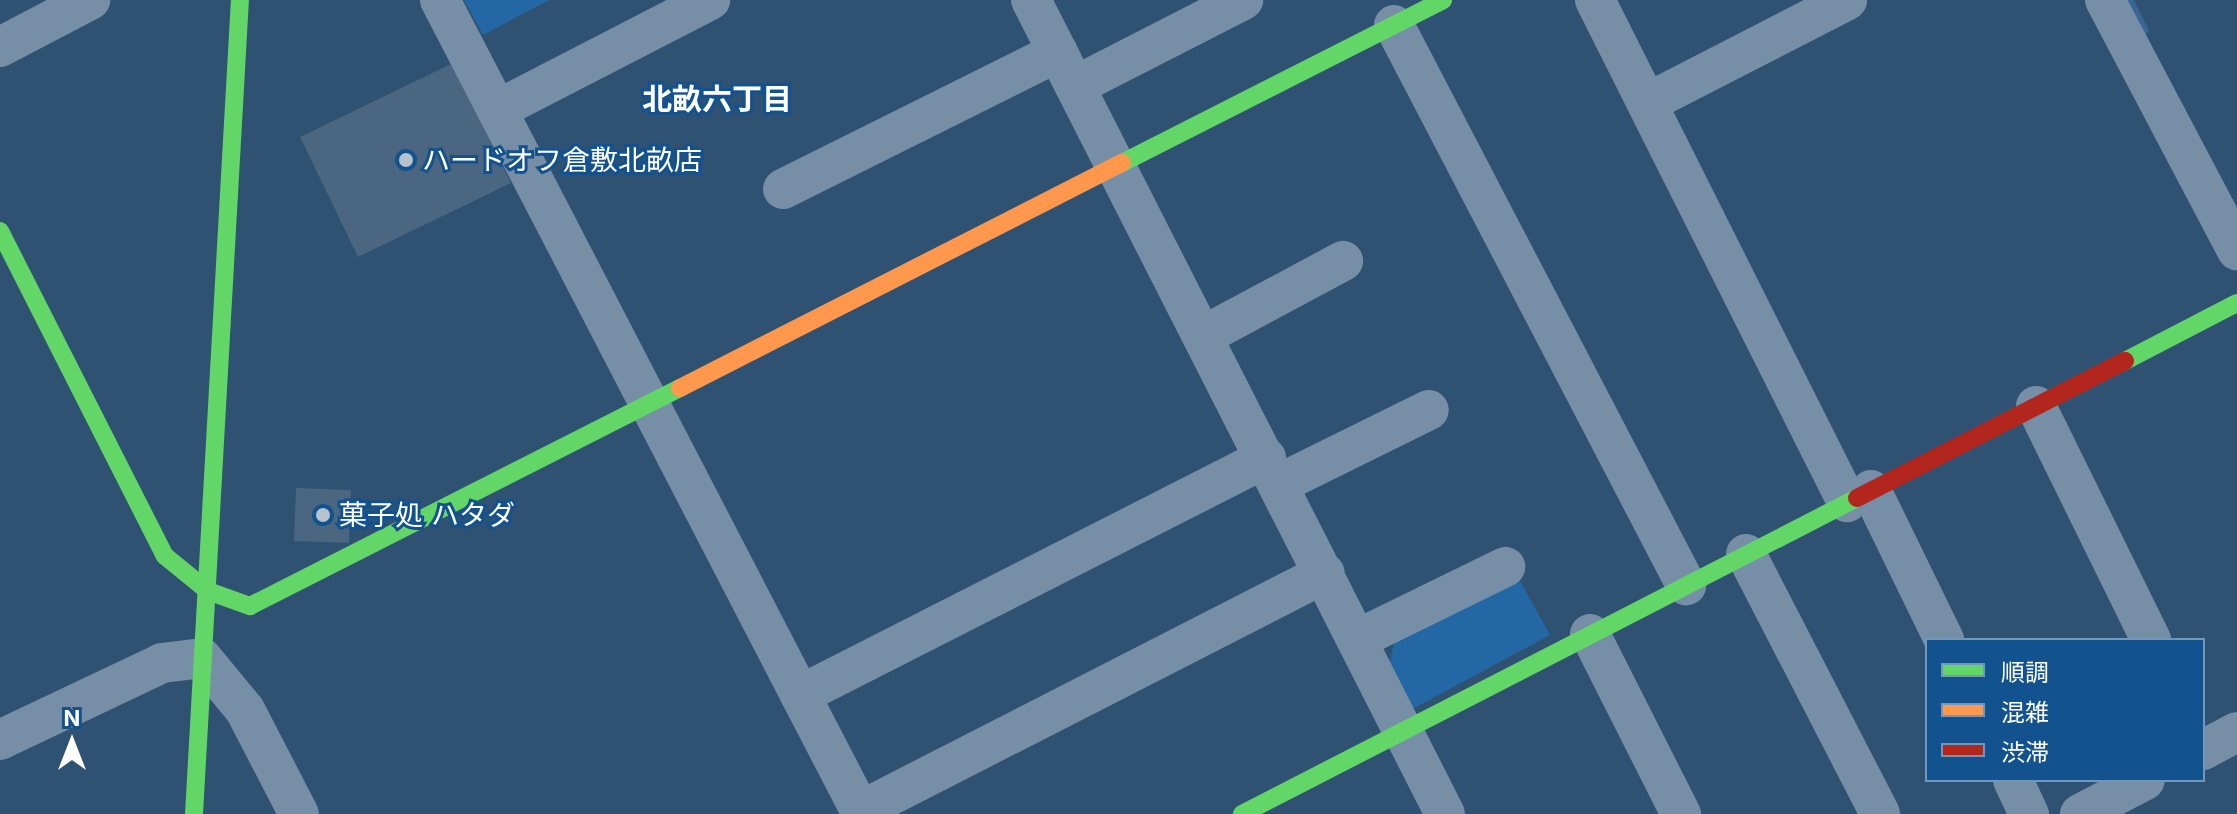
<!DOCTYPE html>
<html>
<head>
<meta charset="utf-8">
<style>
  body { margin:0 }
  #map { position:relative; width:2237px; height:814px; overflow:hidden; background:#2f5172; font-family:Inter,"Noto Sans JP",sans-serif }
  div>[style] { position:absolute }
  .green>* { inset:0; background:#2367a5 }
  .stream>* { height:10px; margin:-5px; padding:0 5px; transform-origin:5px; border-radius:5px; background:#396793 }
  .building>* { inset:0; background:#4a6681 }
  .street>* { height:40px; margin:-20px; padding:0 20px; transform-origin:20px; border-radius:20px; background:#768fa6 }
  .fast>* { height:18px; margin:-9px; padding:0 9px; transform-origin:9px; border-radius:9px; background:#63d668 }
  .slow>* { height:18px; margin:-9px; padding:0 9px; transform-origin:9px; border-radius:9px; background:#ff974d }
  .jam>* { height:18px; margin:-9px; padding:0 9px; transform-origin:9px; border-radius:9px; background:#b3261e }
  .dots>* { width:22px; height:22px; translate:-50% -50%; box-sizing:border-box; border:4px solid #12528f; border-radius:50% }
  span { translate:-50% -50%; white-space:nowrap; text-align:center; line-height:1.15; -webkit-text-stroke:6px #12528f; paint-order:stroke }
  .poi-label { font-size:28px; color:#fff }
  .left { translate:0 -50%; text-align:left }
  .neighbourhood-label { font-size:30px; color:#fff; font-weight:700 }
  .legend { position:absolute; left:1925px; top:638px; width:280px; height:144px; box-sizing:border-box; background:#12528f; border:2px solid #7197bc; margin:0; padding:10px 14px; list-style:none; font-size:24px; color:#fff }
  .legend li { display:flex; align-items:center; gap:16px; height:40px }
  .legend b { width:40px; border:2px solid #7197bc }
  .north { position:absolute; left:32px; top:702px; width:80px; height:80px; -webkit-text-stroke:6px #12528f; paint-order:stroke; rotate:0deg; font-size:22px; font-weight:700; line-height:32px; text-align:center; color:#fff }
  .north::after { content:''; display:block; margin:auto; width:28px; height:36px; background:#fff; clip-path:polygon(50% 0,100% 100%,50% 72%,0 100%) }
</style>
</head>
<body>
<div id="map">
  <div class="green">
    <i style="clip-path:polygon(464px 0,549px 0,483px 35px)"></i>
    <i style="clip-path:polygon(1516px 574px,1550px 635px,1407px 712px,1390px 661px,1396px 634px)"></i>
  </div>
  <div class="stream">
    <i style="left:2128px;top:0;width:34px;rotate:63deg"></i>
  </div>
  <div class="building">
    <i style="clip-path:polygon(453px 63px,511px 183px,358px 257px,300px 137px)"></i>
    <i style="clip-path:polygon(296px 488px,351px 490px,349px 543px,294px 541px)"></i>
  </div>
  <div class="street">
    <i style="left:440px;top:0;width:917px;rotate:62.6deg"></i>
    <i style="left:1031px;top:0;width:913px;rotate:63.04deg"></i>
    <i style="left:1595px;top:0;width:562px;rotate:63.34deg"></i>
    <i style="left:2105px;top:0;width:283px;rotate:62.2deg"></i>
    <i style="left:1394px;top:25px;width:632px;rotate:62.46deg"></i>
    <i style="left:0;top:47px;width:102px;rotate:-27.6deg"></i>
    <i style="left:1075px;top:86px;width:189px;rotate:-27.1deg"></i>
    <i style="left:1647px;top:103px;width:225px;rotate:-27.2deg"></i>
    <i style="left:497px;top:110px;width:240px;rotate:-27.3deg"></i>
    <i style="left:783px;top:189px;width:307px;rotate:-26.5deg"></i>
    <i style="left:1203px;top:336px;width:159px;rotate:-28.2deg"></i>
    <i style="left:2036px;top:406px;width:261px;rotate:63.8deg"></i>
    <i style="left:1279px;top:484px;width:167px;rotate:-26.3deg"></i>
    <i style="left:1871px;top:490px;width:167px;rotate:64deg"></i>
    <i style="left:1746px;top:554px;width:292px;rotate:62.7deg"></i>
    <i style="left:1590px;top:634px;width:202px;rotate:63.2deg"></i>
    <i style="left:1358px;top:639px;width:164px;rotate:-26.1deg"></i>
    <i style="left:800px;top:695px;width:523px;rotate:-26.96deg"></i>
    <i style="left:0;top:740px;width:179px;rotate:-25.4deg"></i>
    <i style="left:162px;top:663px;width:40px;rotate:-7.1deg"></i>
    <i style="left:202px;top:658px;width:67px;rotate:50.4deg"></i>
    <i style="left:245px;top:710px;width:117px;rotate:62.6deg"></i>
    <i style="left:2203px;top:750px;width:38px;rotate:-28deg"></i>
    <i style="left:2013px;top:780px;width:38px;rotate:65deg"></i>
    <i style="left:860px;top:811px;width:522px;rotate:-27.1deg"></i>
    <i style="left:2080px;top:814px;width:73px;rotate:-27.6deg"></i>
  </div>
  <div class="fast">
    <i style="left:1122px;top:163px;width:360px;rotate:-26.9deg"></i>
    <i style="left:0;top:231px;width:364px;rotate:63.1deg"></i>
    <i style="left:165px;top:556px;width:55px;rotate:39.1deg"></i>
    <i style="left:208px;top:591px;width:45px;rotate:19.7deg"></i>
    <i style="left:250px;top:606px;width:482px;rotate:-26.9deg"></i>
    <i style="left:2125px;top:361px;width:126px;rotate:-27.4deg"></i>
    <i style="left:194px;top:814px;width:815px;rotate:-86.77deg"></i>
    <i style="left:1242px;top:814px;width:691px;rotate:-27.2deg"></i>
  </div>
  <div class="slow">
    <i style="left:680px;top:388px;width:496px;rotate:-27deg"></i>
  </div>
  <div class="jam">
    <i style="left:1857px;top:498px;width:301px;rotate:-27.1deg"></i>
  </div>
  <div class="dots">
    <i style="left:406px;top:160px;background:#b6c2ce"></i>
    <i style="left:323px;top:515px;background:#b6c2ce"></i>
  </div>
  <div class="poi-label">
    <span class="left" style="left:422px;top:160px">ハードオフ倉敷北畝店</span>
    <span class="left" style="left:339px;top:515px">菓子処 ハタダ</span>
  </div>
  <div class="neighbourhood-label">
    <span style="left:717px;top:99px">北畝六丁目</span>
  </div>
  <ul class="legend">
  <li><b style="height:10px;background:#63d668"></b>順調</li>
  <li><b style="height:10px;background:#ff974d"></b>混雑</li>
  <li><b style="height:10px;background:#b3261e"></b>渋滞</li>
  </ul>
  <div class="north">N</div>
</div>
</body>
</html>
